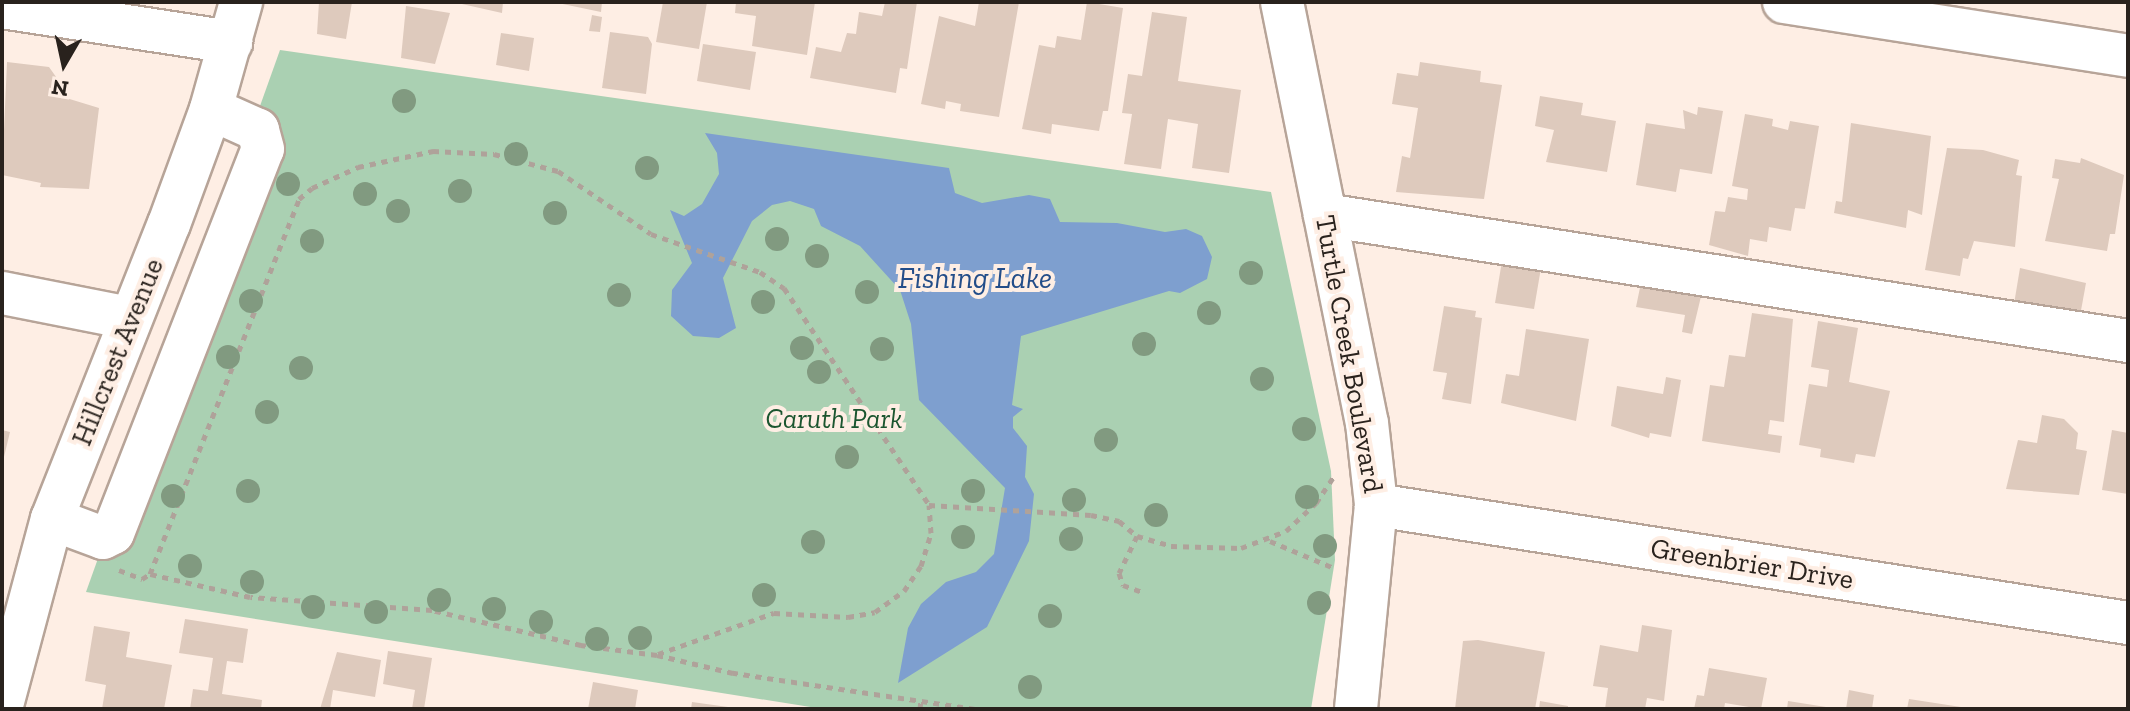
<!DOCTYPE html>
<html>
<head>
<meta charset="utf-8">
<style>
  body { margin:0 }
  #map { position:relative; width:2130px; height:711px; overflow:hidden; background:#feeee4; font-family:"Zilla Slab",serif }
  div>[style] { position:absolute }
  .green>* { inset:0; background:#aad0b2 }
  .water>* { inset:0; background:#7e9fcf }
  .building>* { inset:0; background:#decabd }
  .path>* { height:5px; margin-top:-2.5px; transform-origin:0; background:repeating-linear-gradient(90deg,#afa29a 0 6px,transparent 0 12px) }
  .roads { filter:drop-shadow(2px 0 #b7a498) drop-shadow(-2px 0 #b7a498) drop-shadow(0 2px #b7a498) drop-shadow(0 -2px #b7a498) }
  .minor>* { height:42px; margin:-21px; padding:0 21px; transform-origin:21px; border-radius:21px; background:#fff }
  .trees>* { width:24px; height:24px; margin:-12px; border-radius:50%; background:#819a80 }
  span { translate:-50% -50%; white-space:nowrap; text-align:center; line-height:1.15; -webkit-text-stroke:8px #feeee4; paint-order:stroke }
  .street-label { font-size:28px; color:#29221d }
  .park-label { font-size:28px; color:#1b552f; font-style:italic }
  .water-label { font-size:30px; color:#234d89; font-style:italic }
  .frame { position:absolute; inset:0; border:4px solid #29221d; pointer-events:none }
  .north { position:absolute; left:24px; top:24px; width:80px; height:80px; -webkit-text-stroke:6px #feeee4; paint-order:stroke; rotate:189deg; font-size:22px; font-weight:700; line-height:32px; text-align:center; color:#29221d }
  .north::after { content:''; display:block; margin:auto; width:28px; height:36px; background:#29221d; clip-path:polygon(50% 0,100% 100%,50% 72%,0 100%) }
</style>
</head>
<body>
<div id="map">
  <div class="green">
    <i style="clip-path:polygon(280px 50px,1271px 192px,1331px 471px,1335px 560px,1311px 709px,823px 709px,86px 592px)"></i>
  </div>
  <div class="water">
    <i style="clip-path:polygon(705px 133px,949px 168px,955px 193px,982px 203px,1029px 195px,1050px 199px,1060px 222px,1117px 223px,1165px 232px,1186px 229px,1202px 236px,1212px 257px,1207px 279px,1180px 293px,1169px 291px,1021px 336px,1012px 405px,1023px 409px,1013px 417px,1013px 428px,1027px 446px,1025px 477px,1034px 494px,1029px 541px,987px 627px,898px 683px,908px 628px,921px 604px,946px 582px,976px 572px,994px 554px,1005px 488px,919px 400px,911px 324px,900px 290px,860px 246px,821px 226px,814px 209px,790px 201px,772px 205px,752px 221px,723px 278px,736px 328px,719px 338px,693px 336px,671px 316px,672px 290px,692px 263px,670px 210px,684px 216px,702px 204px,719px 174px,717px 153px)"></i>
  </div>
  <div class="building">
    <i style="clip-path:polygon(319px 2px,352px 2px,346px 39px,317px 34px)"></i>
    <i style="clip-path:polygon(453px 2px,503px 2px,502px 13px)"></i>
    <i style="clip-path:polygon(553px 2px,602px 2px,601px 12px)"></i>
    <i style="clip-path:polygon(663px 2px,707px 2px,699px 49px,656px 42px)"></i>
    <i style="clip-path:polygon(736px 2px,815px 2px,807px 55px,752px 46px,756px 16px,735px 13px)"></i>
    <i style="clip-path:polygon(885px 2px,917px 2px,907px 69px,900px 68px,896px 93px,810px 78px,816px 47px,841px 52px,847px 33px,856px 34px,859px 12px,882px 16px)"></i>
    <i style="clip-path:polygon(979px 2px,1019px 2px,999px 117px,960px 111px,961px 104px,946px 101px,945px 109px,921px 104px,939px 16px,975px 26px)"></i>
    <i style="clip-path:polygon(1087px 2px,1123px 8px,1108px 111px,1103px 111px,1099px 131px,1052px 124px,1051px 134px,1022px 129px,1039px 45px,1055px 48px,1057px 36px,1081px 40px)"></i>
    <i style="clip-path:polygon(406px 6px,450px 13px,435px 64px,401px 58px)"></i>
    <i style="clip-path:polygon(1152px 12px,1187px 17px,1178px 81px,1241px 90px,1229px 173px,1192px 168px,1198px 124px,1168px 119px,1161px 169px,1124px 164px,1132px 114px,1122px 113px,1128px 74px,1142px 76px)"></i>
    <i style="clip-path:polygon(592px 15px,602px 17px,600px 32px,589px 31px)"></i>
    <i style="clip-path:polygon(610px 32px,648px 37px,652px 44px,646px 94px,602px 88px)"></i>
    <i style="clip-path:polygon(501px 33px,534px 38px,529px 71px,496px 65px)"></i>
    <i style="clip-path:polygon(703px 44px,756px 52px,750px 90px,697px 81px)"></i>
    <i style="clip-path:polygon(7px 62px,49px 67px,64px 88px,63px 97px,99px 108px,89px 189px,40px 187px,41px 183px,2px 175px)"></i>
    <i style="clip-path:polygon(1420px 62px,1481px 71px,1480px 82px,1502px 85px,1484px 199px,1396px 192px,1402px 156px,1410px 158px,1418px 108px,1392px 104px,1397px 73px,1418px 76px)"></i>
    <i style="clip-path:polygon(1540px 96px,1583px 103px,1581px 115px,1616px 121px,1607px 172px,1546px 162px,1554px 130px,1535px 126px)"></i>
    <i style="clip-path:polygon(1698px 107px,1723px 111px,1712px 174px,1680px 169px,1676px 192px,1636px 185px,1646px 123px,1685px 129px,1683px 110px,1697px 115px)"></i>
    <i style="clip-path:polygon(1745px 114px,1773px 119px,1772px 126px,1788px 130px,1790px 121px,1819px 126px,1805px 209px,1795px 208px,1791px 231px,1769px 227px,1767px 242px,1750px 239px,1748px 256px,1709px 245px,1715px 211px,1725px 212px,1728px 197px,1747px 200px,1748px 189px,1732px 186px)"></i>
    <i style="clip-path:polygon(1851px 123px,1931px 136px,1922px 215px,1908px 210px,1906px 228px,1834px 213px,1836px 201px,1842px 202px)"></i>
    <i style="clip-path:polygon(1947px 148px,1983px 150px,2019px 160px,2016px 175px,2022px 176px,2015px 247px,1974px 241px,1968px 259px,1963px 258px,1960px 276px,1925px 270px)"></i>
    <i style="clip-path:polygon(2081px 158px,2124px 175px,2115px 234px,2110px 234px,2107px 251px,2045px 241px,2059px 179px,2052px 178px,2055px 159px,2080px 163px)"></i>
    <i style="clip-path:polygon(1503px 255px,1542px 262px,1534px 309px,1495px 303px)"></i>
    <i style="clip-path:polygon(2020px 268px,2086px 283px,2080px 316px,2014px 304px)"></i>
    <i style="clip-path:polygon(1643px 273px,1704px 284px,1692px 334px,1682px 332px,1685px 315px,1636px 307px)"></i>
    <i style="clip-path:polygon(1444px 306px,1476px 311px,1475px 317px,1482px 318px,1471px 404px,1442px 399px,1447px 373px,1433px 371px)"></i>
    <i style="clip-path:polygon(1752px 313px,1793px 319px,1784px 422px,1770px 420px,1768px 434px,1782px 436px,1780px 453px,1702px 441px,1710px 385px,1724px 387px,1729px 355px,1745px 357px)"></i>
    <i style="clip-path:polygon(1818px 321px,1858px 328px,1849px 382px,1890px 391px,1875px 457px,1856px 454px,1854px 463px,1820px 457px,1821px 449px,1799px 445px,1809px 384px,1827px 387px,1829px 370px,1811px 367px)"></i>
    <i style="clip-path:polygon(1526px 329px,1589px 339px,1576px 421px,1501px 403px,1506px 374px,1519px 376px)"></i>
    <i style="clip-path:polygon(1666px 377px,1681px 380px,1671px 437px,1650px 433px,1649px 438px,1611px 426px,1617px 386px,1663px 394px)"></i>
    <i style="clip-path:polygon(2042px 415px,2064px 419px,2078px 433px,2076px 449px,2087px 451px,2079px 495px,2006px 489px,2018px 440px,2037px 443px)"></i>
    <i style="clip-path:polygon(2px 430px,10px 432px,3px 461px,2px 461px)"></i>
    <i style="clip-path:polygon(2112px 430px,2128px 433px,2128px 494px,2102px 490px)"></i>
    <i style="clip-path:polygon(185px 619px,248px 629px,243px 663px,227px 661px,222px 694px,262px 700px,261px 709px,190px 709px,193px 689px,208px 691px,213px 658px,179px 653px)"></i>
    <i style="clip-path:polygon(1642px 625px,1672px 630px,1664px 701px,1647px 698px,1645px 709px,1605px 709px,1608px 688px,1593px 686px,1600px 645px,1638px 652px)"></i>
    <i style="clip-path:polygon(94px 626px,130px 632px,126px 657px,172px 665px,164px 709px,102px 709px,106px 685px,85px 681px)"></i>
    <i style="clip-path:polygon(1478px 640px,1545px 652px,1535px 709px,1455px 709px,1463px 641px)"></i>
    <i style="clip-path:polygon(388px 651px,432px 658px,424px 709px,412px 709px,415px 690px,383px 684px)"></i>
    <i style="clip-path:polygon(337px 652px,381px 660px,375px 697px,333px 690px,330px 709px,320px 709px)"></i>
    <i style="clip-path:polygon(1709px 668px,1767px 678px,1761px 709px,1725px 703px,1724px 709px,1694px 709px,1697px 695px,1704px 696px)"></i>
    <i style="clip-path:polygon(593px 682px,638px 690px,635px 709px,588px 709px)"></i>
    <i style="clip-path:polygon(1849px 690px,1874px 695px,1872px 709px,1846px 709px)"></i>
    <i style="clip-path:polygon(1909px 699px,1961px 707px,1961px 709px,1907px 709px)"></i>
    <i style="clip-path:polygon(1540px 701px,1568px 706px,1568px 709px,1539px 709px)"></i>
    <i style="clip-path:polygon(1788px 701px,1826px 707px,1826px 709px,1787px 709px)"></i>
    <i style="clip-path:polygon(692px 702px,728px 707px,728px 709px,691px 709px)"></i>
  </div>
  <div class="path">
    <i style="left:1137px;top:536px;width:41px;rotate:115.9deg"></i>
    <i style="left:1119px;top:573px;width:13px;rotate:72deg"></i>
    <i style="left:1123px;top:585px;width:23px;rotate:20deg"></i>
    <i style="left:1270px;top:541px;width:67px;rotate:22.8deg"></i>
    <i style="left:119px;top:570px;width:25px;rotate:21deg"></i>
    <i style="left:142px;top:579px;width:9px;rotate:-32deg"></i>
    <i style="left:658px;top:654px;width:123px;rotate:-19.5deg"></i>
    <i style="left:774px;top:613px;width:74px;rotate:3.1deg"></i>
    <i style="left:848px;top:617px;width:27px;rotate:-10deg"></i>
    <i style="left:875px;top:612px;width:36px;rotate:-36deg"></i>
    <i style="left:904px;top:591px;width:30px;rotate:-56deg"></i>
    <i style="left:921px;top:566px;width:34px;rotate:-73deg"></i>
    <i style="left:931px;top:533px;width:28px;rotate:-94deg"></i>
    <i style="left:920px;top:709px;width:9px;rotate:-84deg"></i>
    <i style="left:975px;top:709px;width:245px;rotate:-171.5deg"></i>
    <i style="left:733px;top:673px;width:78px;rotate:-166.7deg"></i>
    <i style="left:657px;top:655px;width:77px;rotate:-172.5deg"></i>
    <i style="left:581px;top:645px;width:153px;rotate:-166.8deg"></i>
    <i style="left:432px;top:610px;width:182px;rotate:-175.9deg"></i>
    <i style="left:250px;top:597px;width:103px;rotate:-167deg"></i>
    <i style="left:150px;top:574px;width:404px;rotate:-68.3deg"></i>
    <i style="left:299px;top:199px;width:17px;rotate:-40deg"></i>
    <i style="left:312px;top:188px;width:51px;rotate:-24.5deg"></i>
    <i style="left:358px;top:167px;width:77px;rotate:-12deg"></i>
    <i style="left:433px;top:151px;width:61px;rotate:2.8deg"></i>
    <i style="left:494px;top:154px;width:66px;rotate:14.9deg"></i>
    <i style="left:558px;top:171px;width:112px;rotate:34.1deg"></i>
    <i style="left:651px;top:234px;width:115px;rotate:19.2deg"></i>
    <i style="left:760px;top:272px;width:29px;rotate:34deg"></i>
    <i style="left:784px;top:288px;width:261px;rotate:56.2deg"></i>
    <i style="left:929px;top:505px;width:162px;rotate:3.5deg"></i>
    <i style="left:1091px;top:515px;width:29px;rotate:12deg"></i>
    <i style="left:1119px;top:521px;width:23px;rotate:40deg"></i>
    <i style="left:1137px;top:536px;width:35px;rotate:16deg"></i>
    <i style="left:1171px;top:546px;width:70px;rotate:1.6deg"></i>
    <i style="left:1241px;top:548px;width:48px;rotate:-20.7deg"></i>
    <i style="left:1286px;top:531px;width:41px;rotate:-43deg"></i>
    <i style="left:1316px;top:503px;width:32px;rotate:-56deg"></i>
  </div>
  <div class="roads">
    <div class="minor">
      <i style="left:1282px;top:2px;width:429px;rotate:78.6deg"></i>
      <i style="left:1367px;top:423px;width:82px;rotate:83.7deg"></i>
      <i style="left:1376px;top:505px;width:205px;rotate:95.6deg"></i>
      <i style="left:1784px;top:2px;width:348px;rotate:8.9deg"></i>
      <i style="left:2px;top:7px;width:232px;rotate:8.7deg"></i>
      <i style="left:1325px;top:215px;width:813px;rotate:8.92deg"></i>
      <i style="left:2px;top:293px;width:130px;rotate:11.1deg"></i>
      <i style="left:1376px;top:505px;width:761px;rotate:8.92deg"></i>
      <i style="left:52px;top:519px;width:54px;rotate:20.4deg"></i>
      <i style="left:103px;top:538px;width:11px;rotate:-27deg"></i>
      <i style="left:113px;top:533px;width:412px;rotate:-68.7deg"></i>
      <i style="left:263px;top:149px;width:20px;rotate:-105deg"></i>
      <i style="left:258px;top:130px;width:51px;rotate:-155.9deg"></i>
      <i style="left:2px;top:705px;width:193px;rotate:-75deg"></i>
      <i style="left:52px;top:519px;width:317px;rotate:-68.4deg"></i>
      <i style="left:169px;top:224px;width:122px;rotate:-69.9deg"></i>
      <i style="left:211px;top:109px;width:111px;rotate:-74.3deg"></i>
    </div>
  </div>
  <div class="trees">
    <i style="left:404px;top:101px"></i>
    <i style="left:516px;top:154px"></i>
    <i style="left:647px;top:168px"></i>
    <i style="left:288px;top:184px"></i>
    <i style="left:460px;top:191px"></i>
    <i style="left:365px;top:194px"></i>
    <i style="left:398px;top:211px"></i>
    <i style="left:555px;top:213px"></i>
    <i style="left:777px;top:239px"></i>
    <i style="left:312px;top:241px"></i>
    <i style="left:817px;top:256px"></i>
    <i style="left:1251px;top:273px"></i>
    <i style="left:867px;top:292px"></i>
    <i style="left:619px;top:295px"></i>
    <i style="left:251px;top:301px"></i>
    <i style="left:763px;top:302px"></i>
    <i style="left:1209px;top:313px"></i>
    <i style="left:1144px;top:344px"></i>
    <i style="left:802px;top:348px"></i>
    <i style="left:882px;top:349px"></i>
    <i style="left:228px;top:357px"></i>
    <i style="left:301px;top:368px"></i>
    <i style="left:819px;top:372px"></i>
    <i style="left:1262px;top:379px"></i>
    <i style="left:267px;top:412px"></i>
    <i style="left:1304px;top:429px"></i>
    <i style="left:1106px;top:440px"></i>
    <i style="left:847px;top:457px"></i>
    <i style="left:248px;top:491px"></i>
    <i style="left:973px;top:491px"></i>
    <i style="left:173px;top:496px"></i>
    <i style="left:1307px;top:497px"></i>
    <i style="left:1074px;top:500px"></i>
    <i style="left:1156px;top:515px"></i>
    <i style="left:963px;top:537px"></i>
    <i style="left:1071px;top:539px"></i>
    <i style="left:813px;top:542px"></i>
    <i style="left:1325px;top:546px"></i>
    <i style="left:190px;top:566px"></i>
    <i style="left:252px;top:582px"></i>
    <i style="left:764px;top:595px"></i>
    <i style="left:439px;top:600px"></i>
    <i style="left:1319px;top:603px"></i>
    <i style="left:313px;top:607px"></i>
    <i style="left:494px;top:609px"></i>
    <i style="left:376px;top:612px"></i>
    <i style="left:1050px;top:616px"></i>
    <i style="left:541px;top:622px"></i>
    <i style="left:640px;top:638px"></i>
    <i style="left:597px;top:639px"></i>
    <i style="left:1030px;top:687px"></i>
  </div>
  <div class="street-label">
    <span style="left:118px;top:352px;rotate:-68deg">Hillcrest Avenue</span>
    <span style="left:1349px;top:354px;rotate:80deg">Turtle Creek Boulevard</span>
    <span style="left:1752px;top:564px;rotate:9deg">Greenbrier Drive</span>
  </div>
  <div class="park-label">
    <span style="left:834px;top:419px">Caruth Park</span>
  </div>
  <div class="water-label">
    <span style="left:975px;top:278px">Fishing Lake</span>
  </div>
  <div class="frame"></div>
  <div class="north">N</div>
</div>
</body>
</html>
